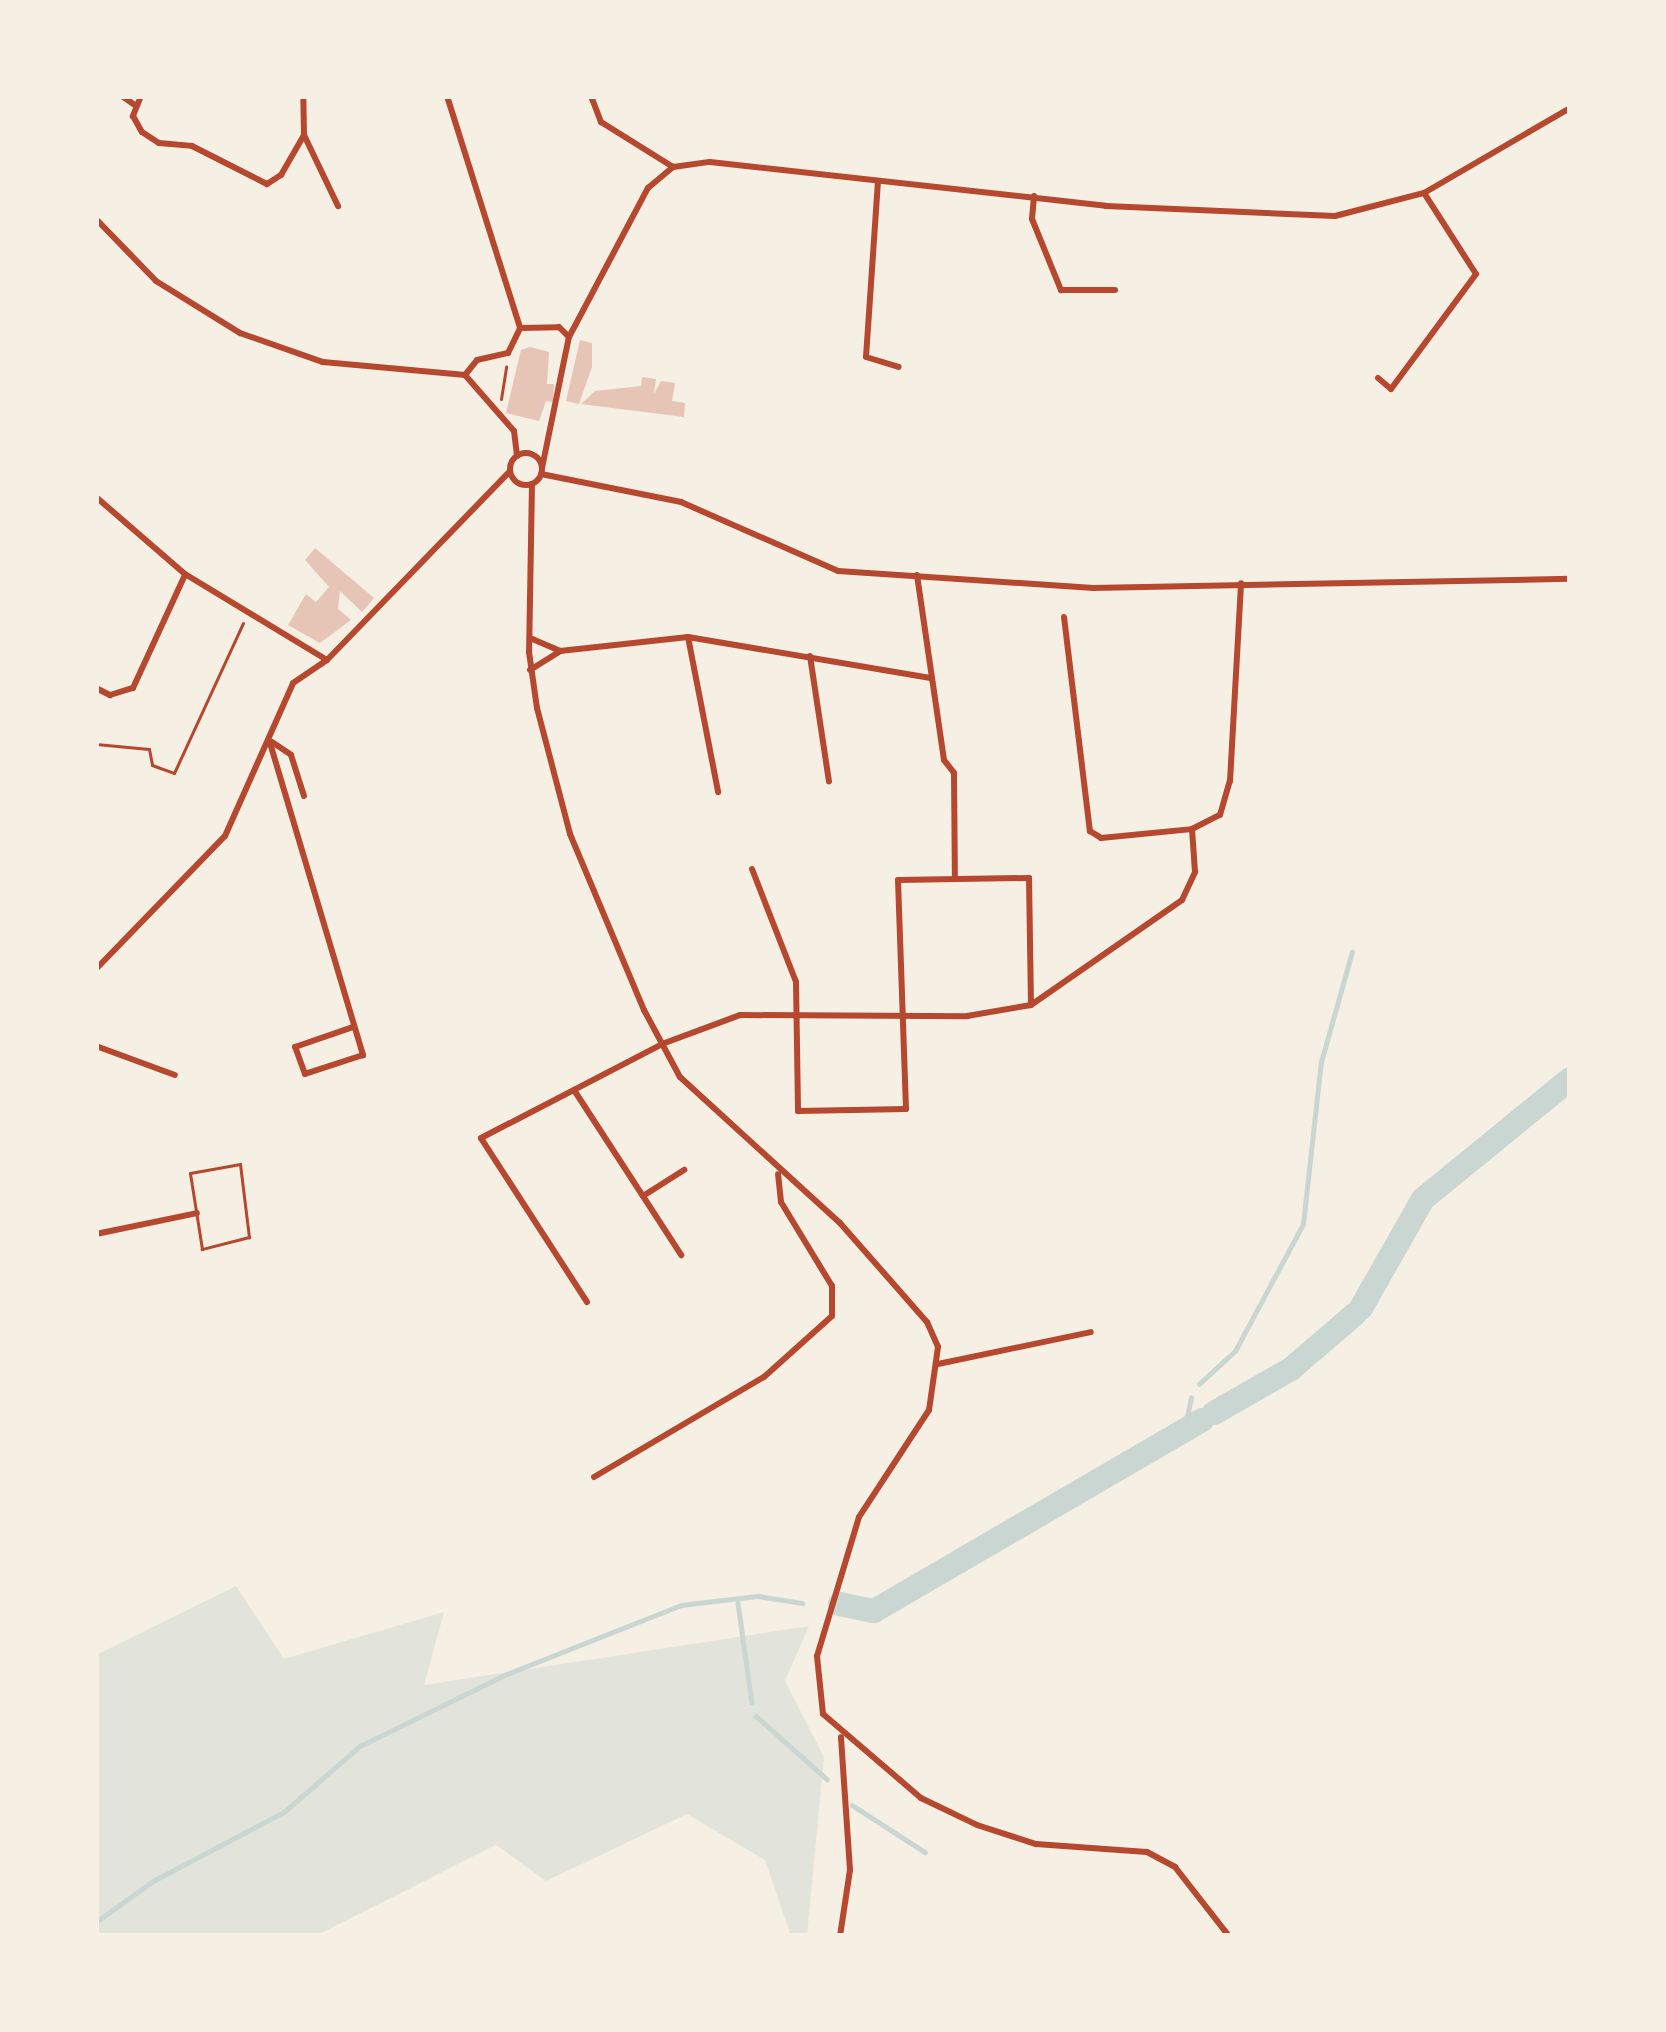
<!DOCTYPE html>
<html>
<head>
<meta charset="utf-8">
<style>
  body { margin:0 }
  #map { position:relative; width:1666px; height:2032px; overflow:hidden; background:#f6efe4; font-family:Rubik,sans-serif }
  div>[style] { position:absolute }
  .green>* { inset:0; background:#e2e4dc }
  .stream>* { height:4.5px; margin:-2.25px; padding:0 2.25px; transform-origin:2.25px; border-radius:2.25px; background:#c9d6d2 }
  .river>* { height:24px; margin:-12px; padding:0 12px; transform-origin:12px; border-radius:12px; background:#c9d6d2 }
  .building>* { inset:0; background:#e6c5b7 }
  .path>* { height:3px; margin:-1.5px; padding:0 1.5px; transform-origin:1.5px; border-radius:1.5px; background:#b5482f }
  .service>* { height:3px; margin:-1.5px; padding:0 1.5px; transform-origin:1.5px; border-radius:1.5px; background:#b5482f }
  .minor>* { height:6px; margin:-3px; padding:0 3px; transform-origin:3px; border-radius:3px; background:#b5482f }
  .minor>.ring { margin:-3px; padding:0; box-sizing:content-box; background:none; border:6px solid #b5482f; border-radius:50% }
  span { translate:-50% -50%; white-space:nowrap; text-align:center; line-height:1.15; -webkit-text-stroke:12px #f6efe4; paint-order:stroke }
  .frame { position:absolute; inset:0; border:99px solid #f6efe4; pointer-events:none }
</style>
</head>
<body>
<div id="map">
  <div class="green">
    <i style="clip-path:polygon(236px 1586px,284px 1659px,444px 1612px,424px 1685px,809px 1626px,785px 1681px,824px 1757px,807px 1936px,791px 1936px,765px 1860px,687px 1814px,546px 1881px,496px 1845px,315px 1936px,96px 1936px,96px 1655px)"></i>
  </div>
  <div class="stream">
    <i style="left:1199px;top:1384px;width:49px;rotate:-42.5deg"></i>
    <i style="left:1235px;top:1351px;width:144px;rotate:-61.8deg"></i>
    <i style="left:1303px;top:1224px;width:163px;rotate:-83.7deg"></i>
    <i style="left:1321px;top:1062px;width:114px;rotate:-74.3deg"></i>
    <i style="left:1184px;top:1431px;width:34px;rotate:-78deg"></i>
    <i style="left:738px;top:1603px;width:100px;rotate:82deg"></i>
    <i style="left:756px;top:1716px;width:95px;rotate:41.6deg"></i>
    <i style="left:852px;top:1805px;width:87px;rotate:32.8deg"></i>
    <i style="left:96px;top:1922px;width:70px;rotate:-35.7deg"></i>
    <i style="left:153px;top:1881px;width:148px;rotate:-27.8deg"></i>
    <i style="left:284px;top:1812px;width:101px;rotate:-41deg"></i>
    <i style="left:360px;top:1746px;width:164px;rotate:-26.1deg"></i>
    <i style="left:507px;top:1674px;width:187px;rotate:-21.6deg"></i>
    <i style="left:681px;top:1605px;width:78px;rotate:-6.7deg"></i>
    <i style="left:758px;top:1596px;width:45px;rotate:9deg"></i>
  </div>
  <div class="river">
    <i style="left:1361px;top:1308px;width:125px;rotate:-60.4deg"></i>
    <i style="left:1423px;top:1199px;width:190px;rotate:-39.2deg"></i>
    <i style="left:1214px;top:1413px;width:89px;rotate:-29.7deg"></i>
    <i style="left:1291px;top:1369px;width:84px;rotate:-40.7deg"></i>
    <i style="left:840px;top:1604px;width:35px;rotate:12deg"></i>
    <i style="left:874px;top:1611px;width:380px;rotate:-30.2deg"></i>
  </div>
  <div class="building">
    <i style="clip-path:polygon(580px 340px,592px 343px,592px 367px,579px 404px,566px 401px)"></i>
    <i style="clip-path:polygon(530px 347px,549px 352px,547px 384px,554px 384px,553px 402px,546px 401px,539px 421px,506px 413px,521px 350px)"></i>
    <i style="clip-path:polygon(642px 377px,656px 379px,654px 394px,661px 381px,675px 383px,672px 401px,685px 403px,684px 417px,581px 404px,595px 391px,641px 386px)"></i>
    <i style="clip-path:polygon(315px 548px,374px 598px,362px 612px,340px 591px,338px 609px,351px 620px,320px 643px,288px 625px,306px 594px,316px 602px,329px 587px,305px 560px)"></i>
  </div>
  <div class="path">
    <i style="left:501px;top:399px;width:33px;rotate:-81deg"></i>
    <i style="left:96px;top:744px;width:53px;rotate:5.4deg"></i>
    <i style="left:149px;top:749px;width:16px;rotate:79deg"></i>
    <i style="left:152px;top:765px;width:23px;rotate:20deg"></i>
    <i style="left:174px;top:773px;width:165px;rotate:-65.3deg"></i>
  </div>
  <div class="service">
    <i style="left:240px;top:1164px;width:74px;rotate:83deg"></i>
    <i style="left:249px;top:1237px;width:49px;rotate:165.7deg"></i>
    <i style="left:202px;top:1249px;width:77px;rotate:-99deg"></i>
    <i style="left:190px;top:1173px;width:51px;rotate:-10.2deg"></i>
  </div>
  <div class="minor">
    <i style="left:122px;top:96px;width:16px;rotate:35deg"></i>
    <i style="left:141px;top:96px;width:22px;rotate:112deg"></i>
    <i style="left:133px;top:116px;width:18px;rotate:61deg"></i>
    <i style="left:142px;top:132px;width:20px;rotate:33deg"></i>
    <i style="left:159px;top:143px;width:33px;rotate:5deg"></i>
    <i style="left:192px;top:146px;width:84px;rotate:26.9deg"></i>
    <i style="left:267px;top:184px;width:17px;rotate:-33deg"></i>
    <i style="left:281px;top:175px;width:46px;rotate:-60.1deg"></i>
    <i style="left:304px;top:135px;width:39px;rotate:-91deg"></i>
    <i style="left:447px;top:96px;width:243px;rotate:72.5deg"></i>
    <i style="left:591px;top:96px;width:28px;rotate:69deg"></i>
    <i style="left:601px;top:122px;width:85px;rotate:32deg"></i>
    <i style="left:304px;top:135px;width:79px;rotate:64.4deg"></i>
    <i style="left:878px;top:181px;width:176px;rotate:93.9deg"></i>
    <i style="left:866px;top:357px;width:34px;rotate:17deg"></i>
    <i style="left:1034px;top:196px;width:23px;rotate:95deg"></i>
    <i style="left:1032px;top:219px;width:77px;rotate:67.8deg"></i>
    <i style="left:1061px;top:290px;width:54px"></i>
    <i style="left:96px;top:219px;width:86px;rotate:45.9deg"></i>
    <i style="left:156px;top:281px;width:99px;rotate:31.8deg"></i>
    <i style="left:240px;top:333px;width:88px;rotate:19.3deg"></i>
    <i style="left:323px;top:362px;width:143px;rotate:5.2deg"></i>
    <i style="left:520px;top:328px;width:39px;rotate:-1deg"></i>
    <i style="left:559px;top:327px;width:14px;rotate:45deg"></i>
    <i style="left:465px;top:375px;width:74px;rotate:48.8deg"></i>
    <i style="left:514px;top:431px;width:25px;rotate:83deg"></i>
    <i style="left:465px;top:375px;width:19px;rotate:-51deg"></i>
    <i style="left:477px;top:360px;width:32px;rotate:-13deg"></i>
    <i style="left:508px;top:353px;width:28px;rotate:-64deg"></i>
    <i style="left:1378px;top:378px;width:17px;rotate:40deg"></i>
    <i style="left:1391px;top:389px;width:143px;rotate:-53.5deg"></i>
    <i style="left:1476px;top:274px;width:96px;rotate:-122.7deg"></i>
    <i class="ring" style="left:510px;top:453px;width:26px;height:26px"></i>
    <i style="left:542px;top:468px;width:134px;rotate:-78.4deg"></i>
    <i style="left:569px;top:337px;width:169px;rotate:-62.1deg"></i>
    <i style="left:648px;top:188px;width:33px;rotate:-40deg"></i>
    <i style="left:673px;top:167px;width:37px;rotate:-8deg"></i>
    <i style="left:710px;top:162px;width:398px;rotate:6.3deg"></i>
    <i style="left:1106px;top:206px;width:229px;rotate:2.5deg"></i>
    <i style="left:1335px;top:216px;width:92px;rotate:-14.5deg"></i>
    <i style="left:1424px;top:193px;width:169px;rotate:-30.2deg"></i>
    <i style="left:541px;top:474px;width:143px;rotate:11.3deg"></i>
    <i style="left:681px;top:502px;width:171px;rotate:23.7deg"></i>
    <i style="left:838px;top:571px;width:256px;rotate:3.8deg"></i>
    <i style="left:1093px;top:588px;width:477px;rotate:-1.1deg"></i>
    <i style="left:532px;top:484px;width:168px;rotate:91deg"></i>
    <i style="left:529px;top:652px;width:57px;rotate:81.9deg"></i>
    <i style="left:537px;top:708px;width:130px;rotate:75.3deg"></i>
    <i style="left:570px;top:834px;width:191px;rotate:67.2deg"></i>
    <i style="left:644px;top:1010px;width:76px;rotate:61.8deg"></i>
    <i style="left:680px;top:1077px;width:217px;rotate:42.4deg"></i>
    <i style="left:840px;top:1223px;width:132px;rotate:48.7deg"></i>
    <i style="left:927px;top:1322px;width:27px;rotate:66deg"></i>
    <i style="left:938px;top:1347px;width:64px;rotate:98.1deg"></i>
    <i style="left:929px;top:1410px;width:128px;rotate:123.2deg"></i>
    <i style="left:859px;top:1517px;width:145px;rotate:106.8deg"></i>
    <i style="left:817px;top:1656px;width:58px;rotate:84.1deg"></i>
    <i style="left:823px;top:1714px;width:129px;rotate:40.6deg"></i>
    <i style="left:921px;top:1798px;width:62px;rotate:25.7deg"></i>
    <i style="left:977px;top:1825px;width:62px;rotate:17.9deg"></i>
    <i style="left:1036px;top:1844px;width:111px;rotate:4.1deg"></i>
    <i style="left:1147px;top:1852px;width:32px;rotate:28deg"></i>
    <i style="left:1175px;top:1867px;width:88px;rotate:52deg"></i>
    <i style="left:96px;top:497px;width:118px;rotate:40.9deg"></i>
    <i style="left:185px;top:574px;width:166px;rotate:31.2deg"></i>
    <i style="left:917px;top:575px;width:187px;rotate:81.7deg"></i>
    <i style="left:944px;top:760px;width:16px;rotate:52deg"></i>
    <i style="left:954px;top:773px;width:105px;rotate:89.5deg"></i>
    <i style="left:1064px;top:617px;width:216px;rotate:83.1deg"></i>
    <i style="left:1090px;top:831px;width:13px;rotate:32deg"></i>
    <i style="left:1101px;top:838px;width:91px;rotate:-5.6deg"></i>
    <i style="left:1192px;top:829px;width:31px;rotate:-27deg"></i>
    <i style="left:1220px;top:815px;width:35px;rotate:-74deg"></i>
    <i style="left:1230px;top:781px;width:198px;rotate:-86.8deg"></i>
    <i style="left:688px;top:637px;width:158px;rotate:79deg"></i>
    <i style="left:530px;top:638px;width:33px;rotate:23deg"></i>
    <i style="left:810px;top:656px;width:127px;rotate:81.4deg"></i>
    <i style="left:530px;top:670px;width:36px;rotate:-32deg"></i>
    <i style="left:560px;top:651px;width:129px;rotate:-6.2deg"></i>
    <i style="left:688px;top:637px;width:246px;rotate:9.6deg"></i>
    <i style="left:96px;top:688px;width:16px;rotate:27deg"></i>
    <i style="left:110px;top:695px;width:24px;rotate:-17deg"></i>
    <i style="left:133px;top:688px;width:124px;rotate:-65.3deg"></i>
    <i style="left:272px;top:742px;width:23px;rotate:34deg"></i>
    <i style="left:291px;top:755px;width:43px;rotate:72.4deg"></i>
    <i style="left:270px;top:743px;width:326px;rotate:73.4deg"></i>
    <i style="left:363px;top:1055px;width:61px;rotate:161.9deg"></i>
    <i style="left:305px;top:1074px;width:29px;rotate:-110deg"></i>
    <i style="left:295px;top:1047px;width:61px;rotate:-19deg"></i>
    <i style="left:752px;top:869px;width:121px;rotate:68.7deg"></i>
    <i style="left:796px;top:982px;width:129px;rotate:89.1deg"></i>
    <i style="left:798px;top:1111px;width:108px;rotate:-1.1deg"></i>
    <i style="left:906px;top:1109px;width:229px;rotate:-92deg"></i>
    <i style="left:898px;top:880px;width:131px;rotate:-0.9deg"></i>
    <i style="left:1029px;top:878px;width:127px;rotate:89.1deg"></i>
    <i style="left:96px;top:969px;width:185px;rotate:-45.9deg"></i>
    <i style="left:225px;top:836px;width:167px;rotate:-66deg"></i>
    <i style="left:293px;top:683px;width:41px;rotate:-34.1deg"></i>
    <i style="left:327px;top:660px;width:263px;rotate:-45.9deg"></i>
    <i style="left:96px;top:1046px;width:84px;rotate:20.2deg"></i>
    <i style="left:574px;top:1090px;width:197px;rotate:57deg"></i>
    <i style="left:643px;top:1196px;width:49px;rotate:-32.4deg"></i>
    <i style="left:96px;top:1234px;width:103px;rotate:-11.7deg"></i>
    <i style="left:587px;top:1302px;width:195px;rotate:-122.9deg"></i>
    <i style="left:481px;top:1138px;width:204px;rotate:-27.4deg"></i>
    <i style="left:662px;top:1044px;width:83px;rotate:-20.4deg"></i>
    <i style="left:740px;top:1015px;width:227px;rotate:0.3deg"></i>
    <i style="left:967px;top:1016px;width:65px;rotate:-9.8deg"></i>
    <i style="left:1031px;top:1005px;width:184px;rotate:-34.8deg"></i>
    <i style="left:1182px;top:900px;width:31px;rotate:-65deg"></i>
    <i style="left:1195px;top:872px;width:43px;rotate:-94deg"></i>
    <i style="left:938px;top:1364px;width:156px;rotate:-11.8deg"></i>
    <i style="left:594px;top:1477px;width:197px;rotate:-30.5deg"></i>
    <i style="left:764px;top:1377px;width:91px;rotate:-41.9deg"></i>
    <i style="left:832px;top:1316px;width:30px;rotate:-90deg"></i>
    <i style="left:832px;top:1286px;width:98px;rotate:-121.3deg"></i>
    <i style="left:781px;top:1202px;width:28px;rotate:-96deg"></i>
    <i style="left:840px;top:1936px;width:67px;rotate:-81.4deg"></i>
    <i style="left:850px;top:1870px;width:133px;rotate:-93.9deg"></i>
  </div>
  <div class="frame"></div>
</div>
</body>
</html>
